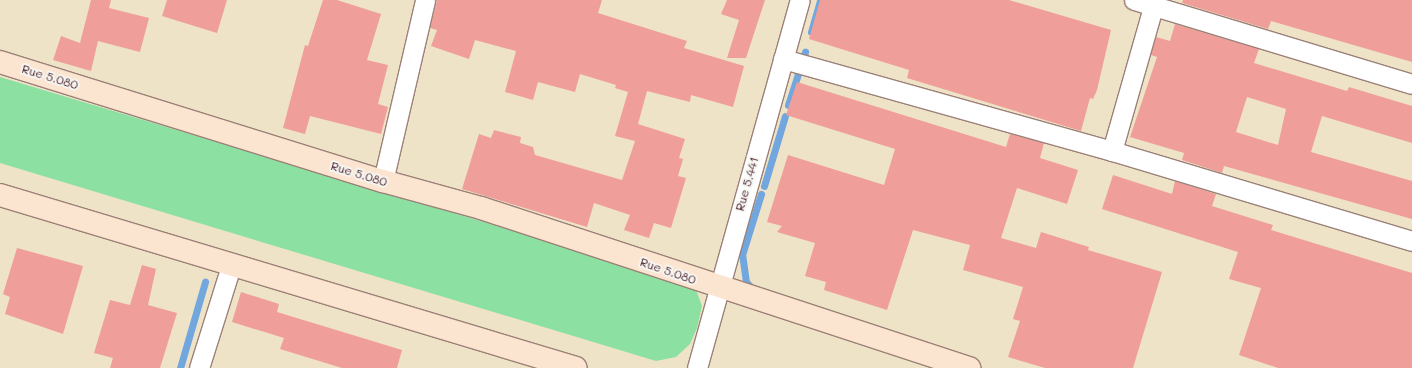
<!DOCTYPE html>
<html>
<head>
<meta charset="utf-8">
<style>
  body { margin:0 }
  #map { position:relative; width:1412px; height:368px; overflow:hidden; background:#efe3c7; font-family:Mali,sans-serif }
  div>[style] { position:absolute }
  .green>* { inset:0; background:#8be0a2 }
  .stream>* { height:7px; margin:-3.5px; padding:0 3.5px; transform-origin:3.5px; border-radius:3.5px; background:#71a6de }
  .building>* { inset:0; background:#ef9e99 }
  .roads { filter:drop-shadow(1px 0 #9c8179) drop-shadow(-1px 0 #9c8179) drop-shadow(0 1px #9c8179) drop-shadow(0 -1px #9c8179) }
  .minor>* { height:19px; margin:-9.5px; padding:0 9.5px; transform-origin:9.5px; border-radius:9.5px; background:#fff }
  .secondary>* { height:22px; margin:-11px; padding:0 11px; transform-origin:11px; border-radius:11px; background:#fce5d0 }
  span { translate:-50% -50%; white-space:nowrap; text-align:center; line-height:1.15; -webkit-text-stroke:4px #f6f6f2; paint-order:stroke }
  .street-label { font-size:12px; color:#4a1f2b }
</style>
</head>
<body>
<div id="map">
  <div class="green">
    <i style="clip-path:polygon(0 77px,678px 280px,696px 290px,702px 306px,697px 328px,690px 344px,676px 357px,656px 361px,0 163px)"></i>
  </div>
  <div class="stream">
    <i style="left:811px;top:32px;width:33px;rotate:-74deg"></i>
    <i style="left:788px;top:105px;width:56px;rotate:-72.2deg"></i>
    <i style="left:764px;top:186px;width:73px;rotate:-73.3deg"></i>
    <i style="left:754px;top:290px;width:11px;rotate:-135deg"></i>
    <i style="left:746px;top:282px;width:27px;rotate:-98deg"></i>
    <i style="left:742px;top:255px;width:64px;rotate:-72.7deg"></i>
    <i style="left:180px;top:368px;width:90px;rotate:-73.8deg"></i>
  </div>
  <div class="building">
    <i style="clip-path:polygon(91px 0,111px 0,109px 8px,149px 18px,140px 52px,98px 41px,91px 71px,53px 60px,61px 36px,80px 43px)"></i>
    <i style="clip-path:polygon(167px 0,227px 0,217px 33px,162px 16px)"></i>
    <i style="clip-path:polygon(323px 0,337px 0,381px 14px,367px 60px,388px 65px,378px 104px,388px 107px,381px 134px,310px 116px,305px 134px,283px 128px,305px 45px,308px 46px)"></i>
    <i style="clip-path:polygon(437px 0,602px 0,598px 13px,687px 41px,684px 48px,744px 66px,733px 107px,691px 95px,690px 102px,647px 91px,638px 124px,685px 139px,679px 158px,683px 159px,678px 176px,686px 178px,671px 228px,654px 223px,649px 238px,624px 230px,630px 215px,594px 203px,587px 227px,462px 189px,479px 134px,491px 138px,494px 130px,521px 137px,520px 143px,533px 147px,535px 155px,622px 180px,635px 141px,615px 136px,628px 92px,615px 88px,616px 85px,580px 74px,575px 92px,538px 82px,533px 100px,505px 92px,516px 51px,475px 40px,469px 59px,431px 46px,437px 30px,430px 28px)"></i>
    <i style="clip-path:polygon(727px 0,765px 0,746px 58px,727px 58px,739px 20px,721px 14px)"></i>
    <i style="clip-path:polygon(820px 0,1009px 0,1111px 30px,1097px 90px,1093px 99px,1090px 98px,1081px 131px,907px 78px,909px 70px,809px 39px)"></i>
    <i style="clip-path:polygon(1183px 0,1412px 0,1412px 62px,1271px 21px,1268px 29px,1182px 3px)"></i>
    <i style="clip-path:polygon(evenodd,1175px 24px,1259px 49px,1254px 63px,1347px 91px,1349px 87px,1412px 106px,1412px 143px,1322px 116px,1311px 152px,1412px 181px,1412px 219px,1224px 166px,1222px 173px,1182px 160px,1184px 153px,1130px 137px,1157px 57px,1151px 55px,1156px 37px,1170px 41px,1175px 24px,1247px 97px,1286px 109px,1278px 145px,1236px 132px,1247px 97px)"></i>
    <i style="clip-path:polygon(797px 82px,1006px 147px,1010px 134px,1044px 143px,1040px 158px,1078px 170px,1067px 204px,1017px 188px,1001px 238px,1036px 248px,1041px 232px,1089px 247px,1088px 250px,1162px 272px,1133px 368px,1045px 368px,1008px 357px,1020px 321px,1013px 319px,1023px 287px,963px 270px,970px 245px,913px 230px,887px 310px,824px 290px,826px 282px,805px 276px,815px 243px,777px 232px,782px 226px,767px 222px,788px 155px,884px 185px,895px 149px,786px 115px)"></i>
    <i style="clip-path:polygon(1113px 175px,1172px 194px,1175px 181px,1216px 194px,1212px 206px,1273px 225px,1271px 230px,1412px 273px,1412px 368px,1278px 368px,1239px 355px,1261px 288px,1229px 279px,1238px 252px,1102px 209px)"></i>
    <i style="clip-path:polygon(17px 248px,83px 266px,63px 334px,5px 314px,10px 297px,3px 294px)"></i>
    <i style="clip-path:polygon(142px 265px,156px 269px,148px 305px,177px 313px,160px 368px,110px 368px,113px 358px,94px 353px,110px 300px,130px 305px)"></i>
    <i style="clip-path:polygon(241px 292px,279px 304px,277px 312px,402px 350px,397px 368px,342px 368px,280px 349px,284px 338px,232px 322px)"></i>
  </div>
  <div class="roads">
    <div class="minor">
      <i style="left:1134px;top:0;width:290px;rotate:16.8deg"></i>
      <i style="left:783px;top:59px;width:342px;rotate:15.6deg"></i>
      <i style="left:1112px;top:151px;width:313px;rotate:16.7deg"></i>
      <i style="left:1112px;top:151px;width:157px;rotate:-74.1deg"></i>
      <i style="left:383px;top:181px;width:186px;rotate:-76.9deg"></i>
      <i style="left:199px;top:368px;width:107px;rotate:-72.6deg"></i>
      <i style="left:697px;top:368px;width:382px;rotate:-74.4deg"></i>
    </div>
    <div class="secondary">
      <i style="left:0;top:62px;width:401px;rotate:17.3deg"></i>
      <i style="left:383px;top:181px;width:102px;rotate:15.4deg"></i>
      <i style="left:481px;top:208px;width:514px;rotate:18.15deg"></i>
      <i style="left:0;top:195px;width:601px;rotate:16.72deg"></i>
    </div>
  </div>
  <div class="street-label">
    <span style="left:50px;top:77px;rotate:17deg">Rue 5.080</span>
    <span style="left:359px;top:174px;rotate:17deg">Rue 5.080</span>
    <span style="left:747px;top:184px;rotate:-74deg">Rue 5.441</span>
    <span style="left:668px;top:271px;rotate:19deg">Rue 5.080</span>
  </div>
</div>
</body>
</html>
